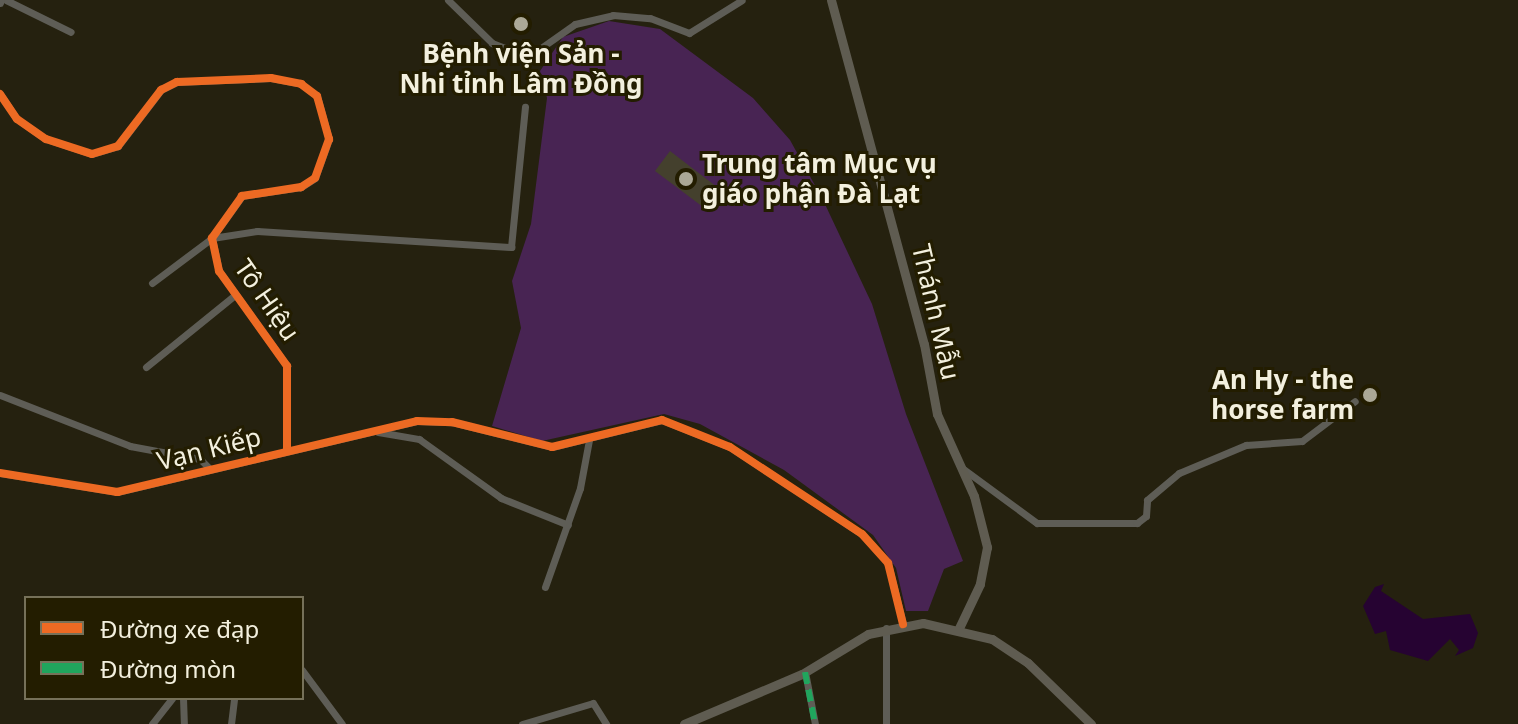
<!DOCTYPE html>
<html>
<head>
<meta charset="utf-8">
<style>
  body { margin:0 }
  #map { position:relative; width:1518px; height:724px; overflow:hidden; background:#25210f; font-family:"Noto Sans",sans-serif }
  div>[style] { position:absolute }
  .green>* { inset:0; background:#482453 }
  .water>* { inset:0; background:#260332 }
  .building>* { inset:0; background:#44402d }
  .minor>* { height:7px; margin:-3.5px; padding:0 3.5px; transform-origin:3.5px; border-radius:3.5px; background:#5e5d56 }
  .major>* { height:9px; margin:-4.5px; padding:0 4.5px; transform-origin:4.5px; border-radius:4.5px; background:#5f5c51 }
  .quiet>* { height:6px; margin-top:-3px; transform-origin:0; background:repeating-linear-gradient(90deg,#20a55d 0 12px,transparent 0 18px) }
  .cycleway>* { height:8px; margin:-4px; padding:0 4px; transform-origin:4px; border-radius:4px; background:#ed6a23 }
  .dots>* { width:22px; height:22px; translate:-50% -50%; box-sizing:border-box; border:4px solid #231d00; border-radius:50% }
  span { translate:-50% -50%; white-space:nowrap; text-align:center; line-height:1.15; -webkit-text-stroke:6px #231d00; paint-order:stroke }
  .poi-label { font-size:26px; color:#f3f0de; font-weight:700 }
  .left { translate:0 -50%; text-align:left }
  .right { translate:-100% -50%; text-align:right }
  .street-label { font-size:26px; color:#f3f0de }
  .legend { position:absolute; left:24px; top:596px; width:280px; height:104px; box-sizing:border-box; background:#231d00; border:2px solid #767159; margin:0; padding:10px 14px; list-style:none; font-size:24px; color:#f3f0de }
  .legend li { display:flex; align-items:center; gap:16px; height:40px }
  .legend b { width:40px; border:2px solid #767159 }
</style>
</head>
<body>
<div id="map">
  <div class="green">
    <i style="clip-path:polygon(609px 21px,660px 29px,753px 98px,790px 140px,823px 200px,872px 304px,906px 414px,963px 561px,944px 569px,928px 611px,906px 611px,896px 568px,873px 535px,784px 470px,700px 424px,664px 414px,542px 441px,492px 426px,521px 328px,512px 281px,531px 224px,547px 98px,540px 71px,563px 37px)"></i>
  </div>
  <div class="water">
    <i style="clip-path:polygon(1384px 584px,1381px 591px,1423px 619px,1470px 614px,1478px 633px,1473px 648px,1455px 656px,1459px 650px,1450px 639px,1428px 661px,1390px 650px,1386px 631px,1375px 634px,1363px 606px,1375px 587px)"></i>
  </div>
  <div class="building">
    <i style="clip-path:polygon(670px 151px,717px 187px,703px 207px,655px 171px)"></i>
  </div>
  <div class="minor">
    <i style="left:6px;top:0;width:72px;rotate:26.2deg"></i>
    <i style="left:448px;top:0;width:62px;rotate:44.3deg"></i>
    <i style="left:492px;top:43px;width:31px;rotate:21deg"></i>
    <i style="left:521px;top:54px;width:17px;rotate:-13deg"></i>
    <i style="left:538px;top:50px;width:45px;rotate:-35.1deg"></i>
    <i style="left:575px;top:24px;width:39px;rotate:-13deg"></i>
    <i style="left:613px;top:15px;width:37px;rotate:5deg"></i>
    <i style="left:650px;top:18px;width:42px;rotate:21deg"></i>
    <i style="left:689px;top:33px;width:62px;rotate:-31.9deg"></i>
    <i style="left:0;top:3px;width:3px;rotate:-72deg"></i>
    <i style="left:0;top:94px;width:30px;rotate:56deg"></i>
    <i style="left:17px;top:119px;width:35px;rotate:35deg"></i>
    <i style="left:46px;top:139px;width:48px;rotate:18.1deg"></i>
    <i style="left:92px;top:154px;width:27px;rotate:-17deg"></i>
    <i style="left:118px;top:146px;width:71px;rotate:-52.5deg"></i>
    <i style="left:161px;top:90px;width:18px;rotate:-27deg"></i>
    <i style="left:177px;top:82px;width:94px;rotate:-2.4deg"></i>
    <i style="left:271px;top:78px;width:31px;rotate:11deg"></i>
    <i style="left:301px;top:84px;width:20px;rotate:37deg"></i>
    <i style="left:317px;top:96px;width:45px;rotate:74.4deg"></i>
    <i style="left:329px;top:139px;width:41px;rotate:109.7deg"></i>
    <i style="left:315px;top:178px;width:17px;rotate:147deg"></i>
    <i style="left:301px;top:187px;width:60px;rotate:171.3deg"></i>
    <i style="left:242px;top:196px;width:52px;rotate:125.5deg"></i>
    <i style="left:212px;top:238px;width:34px;rotate:78deg"></i>
    <i style="left:219px;top:271px;width:117px;rotate:54.4deg"></i>
    <i style="left:287px;top:366px;width:84px;rotate:90deg"></i>
    <i style="left:152px;top:283px;width:75px;rotate:-36.9deg"></i>
    <i style="left:212px;top:238px;width:46px;rotate:-8.8deg"></i>
    <i style="left:257px;top:231px;width:255px;rotate:3.6deg"></i>
    <i style="left:511px;top:247px;width:141px;rotate:-84.3deg"></i>
    <i style="left:146px;top:367px;width:114px;rotate:-39deg"></i>
    <i style="left:0;top:395px;width:140px;rotate:21.4deg"></i>
    <i style="left:130px;top:446px;width:71px;rotate:10.5deg"></i>
    <i style="left:200px;top:459px;width:14px;rotate:45deg"></i>
    <i style="left:378px;top:432px;width:42px;rotate:9.7deg"></i>
    <i style="left:419px;top:439px;width:101px;rotate:35.7deg"></i>
    <i style="left:501px;top:498px;width:72px;rotate:21.9deg"></i>
    <i style="left:962px;top:468px;width:93px;rotate:36.3deg"></i>
    <i style="left:1037px;top:523px;width:100px"></i>
    <i style="left:1137px;top:523px;width:11px;rotate:-38deg"></i>
    <i style="left:1146px;top:516px;width:16px;rotate:-86deg"></i>
    <i style="left:1147px;top:500px;width:42px;rotate:-40.2deg"></i>
    <i style="left:1179px;top:473px;width:73px;rotate:-22.7deg"></i>
    <i style="left:1246px;top:445px;width:56px;rotate:-4.1deg"></i>
    <i style="left:1302px;top:441px;width:66px;rotate:-37deg"></i>
    <i style="left:0;top:473px;width:119px;rotate:9.2deg"></i>
    <i style="left:117px;top:492px;width:308px;rotate:-13.3deg"></i>
    <i style="left:417px;top:421px;width:35px;rotate:2deg"></i>
    <i style="left:452px;top:422px;width:103px;rotate:14deg"></i>
    <i style="left:552px;top:447px;width:113px;rotate:-13.8deg"></i>
    <i style="left:662px;top:420px;width:73px;rotate:21.7deg"></i>
    <i style="left:730px;top:447px;width:158px;rotate:33.4deg"></i>
    <i style="left:862px;top:534px;width:39px;rotate:48deg"></i>
    <i style="left:888px;top:563px;width:63px;rotate:76.2deg"></i>
    <i style="left:545px;top:587px;width:105px;rotate:-70.5deg"></i>
    <i style="left:580px;top:488px;width:49px;rotate:-79.4deg"></i>
    <i style="left:886px;top:628px;width:96px;rotate:90deg"></i>
    <i style="left:302px;top:670px;width:67px;rotate:53.5deg"></i>
    <i style="left:805px;top:672px;width:53px;rotate:79.1deg"></i>
    <i style="left:183px;top:698px;width:26px;rotate:88deg"></i>
    <i style="left:152px;top:724px;width:33px;rotate:-52deg"></i>
    <i style="left:231px;top:724px;width:26px;rotate:-83deg"></i>
    <i style="left:522px;top:724px;width:74px;rotate:-16.5deg"></i>
    <i style="left:593px;top:703px;width:25px;rotate:58deg"></i>
  </div>
  <div class="major">
    <i style="left:831px;top:0;width:356px;rotate:74.9deg"></i>
    <i style="left:924px;top:344px;width:71px;rotate:79.5deg"></i>
    <i style="left:937px;top:414px;width:90px;rotate:65.7deg"></i>
    <i style="left:974px;top:496px;width:53px;rotate:75.7deg"></i>
    <i style="left:987px;top:547px;width:38px;rotate:101deg"></i>
    <i style="left:980px;top:584px;width:49px;rotate:115.5deg"></i>
    <i style="left:684px;top:724px;width:128px;rotate:-23deg"></i>
    <i style="left:802px;top:674px;width:77px;rotate:-31.2deg"></i>
    <i style="left:868px;top:634px;width:56px;rotate:-11.3deg"></i>
    <i style="left:923px;top:623px;width:71px;rotate:13.1deg"></i>
    <i style="left:992px;top:639px;width:43px;rotate:33.7deg"></i>
    <i style="left:1028px;top:663px;width:88px;rotate:44.1deg"></i>
  </div>
  <div class="quiet">
    <i style="left:805px;top:672px;width:53px;rotate:79.1deg"></i>
  </div>
  <div class="cycleway">
    <i style="left:0;top:94px;width:30px;rotate:56deg"></i>
    <i style="left:17px;top:119px;width:35px;rotate:35deg"></i>
    <i style="left:46px;top:139px;width:48px;rotate:18.1deg"></i>
    <i style="left:92px;top:154px;width:27px;rotate:-17deg"></i>
    <i style="left:118px;top:146px;width:71px;rotate:-52.5deg"></i>
    <i style="left:161px;top:90px;width:18px;rotate:-27deg"></i>
    <i style="left:177px;top:82px;width:94px;rotate:-2.4deg"></i>
    <i style="left:271px;top:78px;width:31px;rotate:11deg"></i>
    <i style="left:301px;top:84px;width:20px;rotate:37deg"></i>
    <i style="left:317px;top:96px;width:45px;rotate:74.4deg"></i>
    <i style="left:329px;top:139px;width:41px;rotate:109.7deg"></i>
    <i style="left:315px;top:178px;width:17px;rotate:147deg"></i>
    <i style="left:301px;top:187px;width:60px;rotate:171.3deg"></i>
    <i style="left:242px;top:196px;width:52px;rotate:125.5deg"></i>
    <i style="left:212px;top:238px;width:34px;rotate:78deg"></i>
    <i style="left:219px;top:271px;width:117px;rotate:54.4deg"></i>
    <i style="left:287px;top:366px;width:84px;rotate:90deg"></i>
    <i style="left:0;top:473px;width:119px;rotate:9.2deg"></i>
    <i style="left:117px;top:492px;width:308px;rotate:-13.3deg"></i>
    <i style="left:417px;top:421px;width:35px;rotate:2deg"></i>
    <i style="left:452px;top:422px;width:103px;rotate:14deg"></i>
    <i style="left:552px;top:447px;width:113px;rotate:-13.8deg"></i>
    <i style="left:662px;top:420px;width:73px;rotate:21.7deg"></i>
    <i style="left:730px;top:447px;width:158px;rotate:33.4deg"></i>
    <i style="left:862px;top:534px;width:39px;rotate:48deg"></i>
    <i style="left:888px;top:563px;width:63px;rotate:76.2deg"></i>
  </div>
  <div class="dots">
    <i style="left:521px;top:24px;background:#aba896"></i>
    <i style="left:686px;top:179px;background:#aba896"></i>
    <i style="left:1370px;top:395px;background:#aba896"></i>
  </div>
  <div class="poi-label">
    <span style="left:521px;top:69px">Bệnh viện Sản -<br>Nhi tỉnh Lâm Đồng</span>
    <span class="left" style="left:702px;top:179px">Trung tâm Mục vụ<br>giáo phận Đà Lạt</span>
    <span class="right" style="left:1354px;top:395px">An Hy - the<br>horse farm</span>
  </div>
  <div class="street-label">
    <span style="left:267px;top:300px;rotate:55deg">Tô Hiệu</span>
    <span style="left:936px;top:312px;rotate:77deg">Thánh Mẫu</span>
    <span style="left:209px;top:449px;rotate:-14deg">Vạn Kiếp</span>
  </div>
  <ul class="legend">
  <li><b style="height:10px;background:#ed6a23"></b>Đường xe đạp</li>
  <li><b style="height:10px;background:#20a55d"></b>Đường mòn</li>
  </ul>
</div>
</body>
</html>
